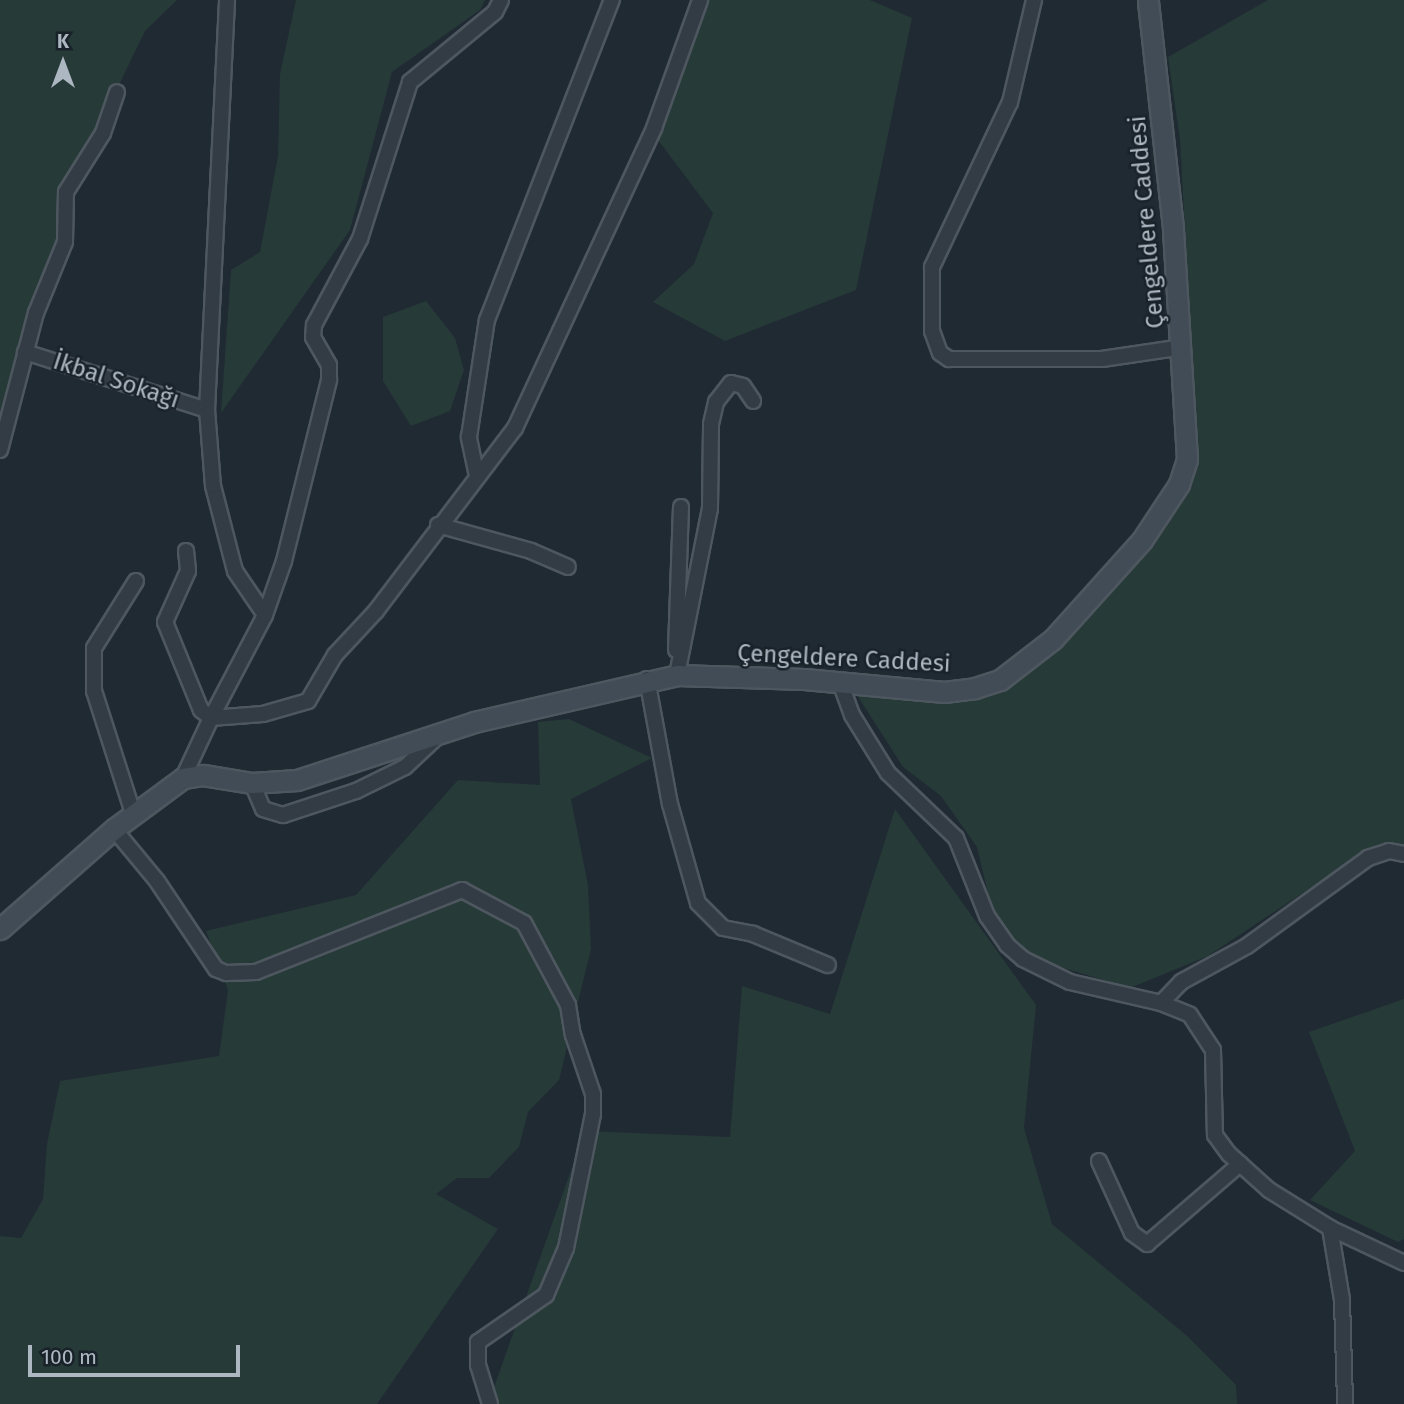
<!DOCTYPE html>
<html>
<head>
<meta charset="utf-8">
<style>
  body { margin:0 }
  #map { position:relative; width:1404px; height:1404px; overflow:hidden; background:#202a33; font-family:"Fira Sans",sans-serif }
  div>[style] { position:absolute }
  .green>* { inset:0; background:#263a38 }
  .roads { filter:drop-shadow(2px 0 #4e575f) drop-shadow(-2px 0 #4e575f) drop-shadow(0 2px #4e575f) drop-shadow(0 -2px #4e575f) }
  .minor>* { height:14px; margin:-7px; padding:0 7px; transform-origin:7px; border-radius:7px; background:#333c44 }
  .secondary>* { height:19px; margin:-9.5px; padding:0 9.5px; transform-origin:9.5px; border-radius:9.5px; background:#414c57 }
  span { translate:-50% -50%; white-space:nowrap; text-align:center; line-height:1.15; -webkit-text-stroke:5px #192129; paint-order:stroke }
  .street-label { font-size:24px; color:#adb7c1 }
  .north { position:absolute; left:28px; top:28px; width:70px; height:70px; -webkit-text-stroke:5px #192129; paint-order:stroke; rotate:0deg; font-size:19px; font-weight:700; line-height:28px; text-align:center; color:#adb7c1 }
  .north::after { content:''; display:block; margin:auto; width:24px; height:32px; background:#adb7c1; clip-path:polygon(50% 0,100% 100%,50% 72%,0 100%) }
  .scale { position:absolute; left:28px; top:1345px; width:212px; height:32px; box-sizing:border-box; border:4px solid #adb7c1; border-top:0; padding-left:9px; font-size:21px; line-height:24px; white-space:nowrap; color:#adb7c1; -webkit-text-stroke:5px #192129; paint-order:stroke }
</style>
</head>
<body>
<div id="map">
  <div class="green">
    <i style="clip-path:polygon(0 0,177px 0,145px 31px,75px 176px,0 455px)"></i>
    <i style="clip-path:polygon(296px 0,485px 0,480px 10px,392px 72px,350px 230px,221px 413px,231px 270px,260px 252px,278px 156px,280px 74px)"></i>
    <i style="clip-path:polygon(698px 0,870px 0,912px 18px,856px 290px,725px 341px,653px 302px,694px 264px,713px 213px,655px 136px)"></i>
    <i style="clip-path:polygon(1268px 0,1404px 0,1404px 851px,1370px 848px,1208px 956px,1130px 988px,1027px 957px,995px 922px,977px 847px,941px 796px,903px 767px,857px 695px,934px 699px,1001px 689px,1060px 648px,1149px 549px,1186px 493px,1194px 468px,1196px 430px,1180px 140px,1168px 57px)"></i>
    <i style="clip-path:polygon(426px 301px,455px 338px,464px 370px,450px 411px,411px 426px,383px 381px,383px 317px)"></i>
    <i style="clip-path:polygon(569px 719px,652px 758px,571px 799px,588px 885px,591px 949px,559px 1080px,528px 1112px,519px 1147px,489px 1178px,457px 1178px,436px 1194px,498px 1229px,377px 1404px,0 1404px,0 1236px,21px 1238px,43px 1199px,47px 1144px,60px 1081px,219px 1056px,228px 990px,206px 931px,356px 895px,458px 780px,540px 785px,538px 722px)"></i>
    <i style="clip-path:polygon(895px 809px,1036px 1005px,1024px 1128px,1052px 1224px,1186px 1335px,1236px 1385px,1237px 1404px,488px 1404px,585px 1131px,730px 1137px,742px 986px,830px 1014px)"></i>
    <i style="clip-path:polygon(1404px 999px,1404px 1239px,1398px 1242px,1310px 1200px,1355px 1151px,1309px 1032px)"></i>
  </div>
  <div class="roads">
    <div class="minor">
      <i style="left:1034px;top:0;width:105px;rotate:103.2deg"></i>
      <i style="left:1010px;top:102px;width:183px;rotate:115.3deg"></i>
      <i style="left:932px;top:267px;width:64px;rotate:90deg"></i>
      <i style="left:932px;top:331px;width:23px;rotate:70deg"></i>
      <i style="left:940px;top:353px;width:11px;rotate:34deg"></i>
      <i style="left:949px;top:359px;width:153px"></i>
      <i style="left:1102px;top:359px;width:82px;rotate:-8.4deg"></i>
      <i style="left:25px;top:352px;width:191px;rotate:17.7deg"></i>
      <i style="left:0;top:450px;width:142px;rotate:-75.3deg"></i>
      <i style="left:36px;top:313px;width:77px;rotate:-67.8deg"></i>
      <i style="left:65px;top:242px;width:50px;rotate:-88.9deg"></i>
      <i style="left:66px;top:192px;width:70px;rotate:-57.9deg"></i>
      <i style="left:103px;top:133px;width:43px;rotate:-71.1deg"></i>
      <i style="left:477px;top:476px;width:40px;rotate:-102deg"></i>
      <i style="left:469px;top:437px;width:118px;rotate:-81.3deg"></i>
      <i style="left:487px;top:320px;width:344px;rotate:-68.7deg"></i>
      <i style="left:438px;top:525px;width:97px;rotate:15.6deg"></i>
      <i style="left:531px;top:551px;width:40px;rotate:23.4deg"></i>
      <i style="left:186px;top:551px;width:20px;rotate:84deg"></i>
      <i style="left:188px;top:571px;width:56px;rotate:114.3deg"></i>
      <i style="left:165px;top:622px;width:95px;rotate:67.8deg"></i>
      <i style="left:201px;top:710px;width:13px;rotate:39deg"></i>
      <i style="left:211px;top:718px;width:116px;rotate:-62.3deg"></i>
      <i style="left:265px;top:615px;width:53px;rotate:-124.3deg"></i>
      <i style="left:235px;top:571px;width:88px;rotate:-104.5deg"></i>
      <i style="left:213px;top:486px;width:76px;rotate:-94.5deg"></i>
      <i style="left:207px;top:410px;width:410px;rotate:-87.2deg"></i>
      <i style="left:265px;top:615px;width:57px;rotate:-70.6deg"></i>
      <i style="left:284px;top:561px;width:187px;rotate:-76deg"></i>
      <i style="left:329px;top:380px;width:15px;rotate:-90deg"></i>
      <i style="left:329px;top:365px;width:32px;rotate:-120deg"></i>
      <i style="left:313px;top:337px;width:12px;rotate:-85deg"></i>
      <i style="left:314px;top:325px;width:98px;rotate:-61.9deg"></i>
      <i style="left:360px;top:239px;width:165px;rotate:-72.3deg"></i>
      <i style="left:410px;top:82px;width:110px;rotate:-39.5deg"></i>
      <i style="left:495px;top:12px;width:13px;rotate:-63deg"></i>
      <i style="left:676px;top:650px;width:143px;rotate:-88deg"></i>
      <i style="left:677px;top:675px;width:169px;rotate:-78.8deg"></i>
      <i style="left:710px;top:509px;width:85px;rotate:-89.3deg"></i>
      <i style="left:711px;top:424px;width:23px;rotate:-77deg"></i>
      <i style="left:716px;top:402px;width:24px;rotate:-52deg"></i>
      <i style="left:731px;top:383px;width:12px;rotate:14deg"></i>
      <i style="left:743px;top:386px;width:18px;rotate:56deg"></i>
      <i style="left:647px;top:679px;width:127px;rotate:79.6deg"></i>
      <i style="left:670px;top:804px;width:103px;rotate:74.2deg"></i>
      <i style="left:698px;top:903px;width:35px;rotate:45deg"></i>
      <i style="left:723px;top:928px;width:31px;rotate:11deg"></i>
      <i style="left:753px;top:934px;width:81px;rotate:22.5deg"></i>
      <i style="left:840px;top:682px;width:35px;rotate:70deg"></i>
      <i style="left:852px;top:715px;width:68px;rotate:58.2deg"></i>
      <i style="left:888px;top:773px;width:94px;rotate:43.7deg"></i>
      <i style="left:956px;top:838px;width:84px;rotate:68.3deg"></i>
      <i style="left:987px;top:916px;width:35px;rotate:55deg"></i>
      <i style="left:1007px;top:945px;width:21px;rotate:41deg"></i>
      <i style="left:1023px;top:959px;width:52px;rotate:26.1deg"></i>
      <i style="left:1070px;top:982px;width:93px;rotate:13deg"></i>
      <i style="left:1161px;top:1003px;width:31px;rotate:22deg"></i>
      <i style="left:1190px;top:1015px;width:42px;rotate:56.7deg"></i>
      <i style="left:1213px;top:1050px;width:85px;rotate:88.7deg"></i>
      <i style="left:1215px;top:1135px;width:24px;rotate:54deg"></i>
      <i style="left:1229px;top:1154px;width:54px;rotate:42deg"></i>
      <i style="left:1269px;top:1190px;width:72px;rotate:31.9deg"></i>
      <i style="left:1330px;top:1228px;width:82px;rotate:25.3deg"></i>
      <i style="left:183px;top:778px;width:66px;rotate:-65deg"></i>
      <i style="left:211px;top:718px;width:52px;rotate:-4.4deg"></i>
      <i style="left:263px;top:714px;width:47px;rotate:-16.1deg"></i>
      <i style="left:308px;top:701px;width:53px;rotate:-59.6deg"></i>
      <i style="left:335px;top:655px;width:60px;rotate:-47deg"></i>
      <i style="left:376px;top:611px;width:230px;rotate:-52.8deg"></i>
      <i style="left:515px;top:428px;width:331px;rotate:-65.1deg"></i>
      <i style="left:654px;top:128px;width:136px;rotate:-70.2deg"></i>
      <i style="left:252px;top:783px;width:28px;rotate:67deg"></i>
      <i style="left:263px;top:809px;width:21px;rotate:17deg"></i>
      <i style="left:283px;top:815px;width:77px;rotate:-18.2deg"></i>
      <i style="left:356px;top:791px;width:55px;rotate:-26.1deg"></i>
      <i style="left:405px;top:767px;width:45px;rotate:-43.2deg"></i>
      <i style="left:133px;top:813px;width:128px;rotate:-107.7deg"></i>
      <i style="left:94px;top:691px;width:43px;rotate:-90deg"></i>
      <i style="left:94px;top:648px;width:79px;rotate:-57.9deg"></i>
      <i style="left:114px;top:829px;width:67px;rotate:50.4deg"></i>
      <i style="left:157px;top:881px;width:106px;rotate:56.2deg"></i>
      <i style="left:216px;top:969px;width:11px;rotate:22deg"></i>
      <i style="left:226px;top:973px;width:30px;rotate:-2deg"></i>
      <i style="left:256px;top:972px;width:222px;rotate:-21.7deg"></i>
      <i style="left:462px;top:890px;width:70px;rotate:28deg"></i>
      <i style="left:524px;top:923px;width:93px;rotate:61.8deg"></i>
      <i style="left:568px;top:1005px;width:30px;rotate:81deg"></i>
      <i style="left:573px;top:1035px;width:62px;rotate:71.3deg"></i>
      <i style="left:593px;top:1094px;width:20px;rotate:90deg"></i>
      <i style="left:593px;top:1114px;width:137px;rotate:101.4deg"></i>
      <i style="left:566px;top:1248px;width:51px;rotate:113.1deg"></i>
      <i style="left:546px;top:1295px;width:83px;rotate:145.3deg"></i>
      <i style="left:478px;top:1342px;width:23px;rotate:90deg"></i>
      <i style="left:478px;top:1365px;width:41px;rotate:72.9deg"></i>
      <i style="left:1161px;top:1003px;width:29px;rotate:-46deg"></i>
      <i style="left:1181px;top:982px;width:75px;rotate:-28.6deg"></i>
      <i style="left:1247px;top:946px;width:150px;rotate:-36deg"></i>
      <i style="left:1368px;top:858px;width:22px;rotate:-18deg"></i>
      <i style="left:1389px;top:851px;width:15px;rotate:11deg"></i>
      <i style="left:1099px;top:1161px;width:79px;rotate:65.4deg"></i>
      <i style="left:1132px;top:1233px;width:19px;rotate:36deg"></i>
      <i style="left:1147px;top:1244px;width:123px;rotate:-40.7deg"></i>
      <i style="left:1330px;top:1228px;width:73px;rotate:80.5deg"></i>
      <i style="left:1342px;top:1300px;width:104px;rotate:88.3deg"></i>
    </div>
    <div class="secondary">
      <i style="left:0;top:929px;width:152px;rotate:-41.3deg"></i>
      <i style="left:114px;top:829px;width:86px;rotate:-36.5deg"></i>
      <i style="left:183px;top:778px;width:20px;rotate:-9deg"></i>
      <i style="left:203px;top:775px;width:50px;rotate:9.3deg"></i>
      <i style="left:252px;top:783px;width:45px;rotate:-3.8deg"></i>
      <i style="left:297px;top:780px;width:186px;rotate:-18.1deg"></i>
      <i style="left:474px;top:722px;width:208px;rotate:-13deg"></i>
      <i style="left:677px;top:675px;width:127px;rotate:1.8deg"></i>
      <i style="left:804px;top:679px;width:141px;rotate:5.3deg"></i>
      <i style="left:944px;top:692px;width:31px;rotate:-7deg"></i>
      <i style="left:975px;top:688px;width:26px;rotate:-18deg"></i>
      <i style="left:1000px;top:680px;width:67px;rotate:-37.7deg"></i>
      <i style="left:1053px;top:639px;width:133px;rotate:-48deg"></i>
      <i style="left:1142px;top:540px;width:67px;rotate:-56.5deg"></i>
      <i style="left:1179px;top:484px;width:26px;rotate:-72deg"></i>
      <i style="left:1187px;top:459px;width:231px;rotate:-93.5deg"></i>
      <i style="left:1173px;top:228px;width:229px;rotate:-96.3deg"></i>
    </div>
  </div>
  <div class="street-label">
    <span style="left:1147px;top:222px;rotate:-95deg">Çengeldere Caddesi</span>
    <span style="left:116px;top:381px;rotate:18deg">İkbal Sokağı</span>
    <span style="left:844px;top:659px;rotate:3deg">Çengeldere Caddesi</span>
  </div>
  <div class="north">K</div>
  <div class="scale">100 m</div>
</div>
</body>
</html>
